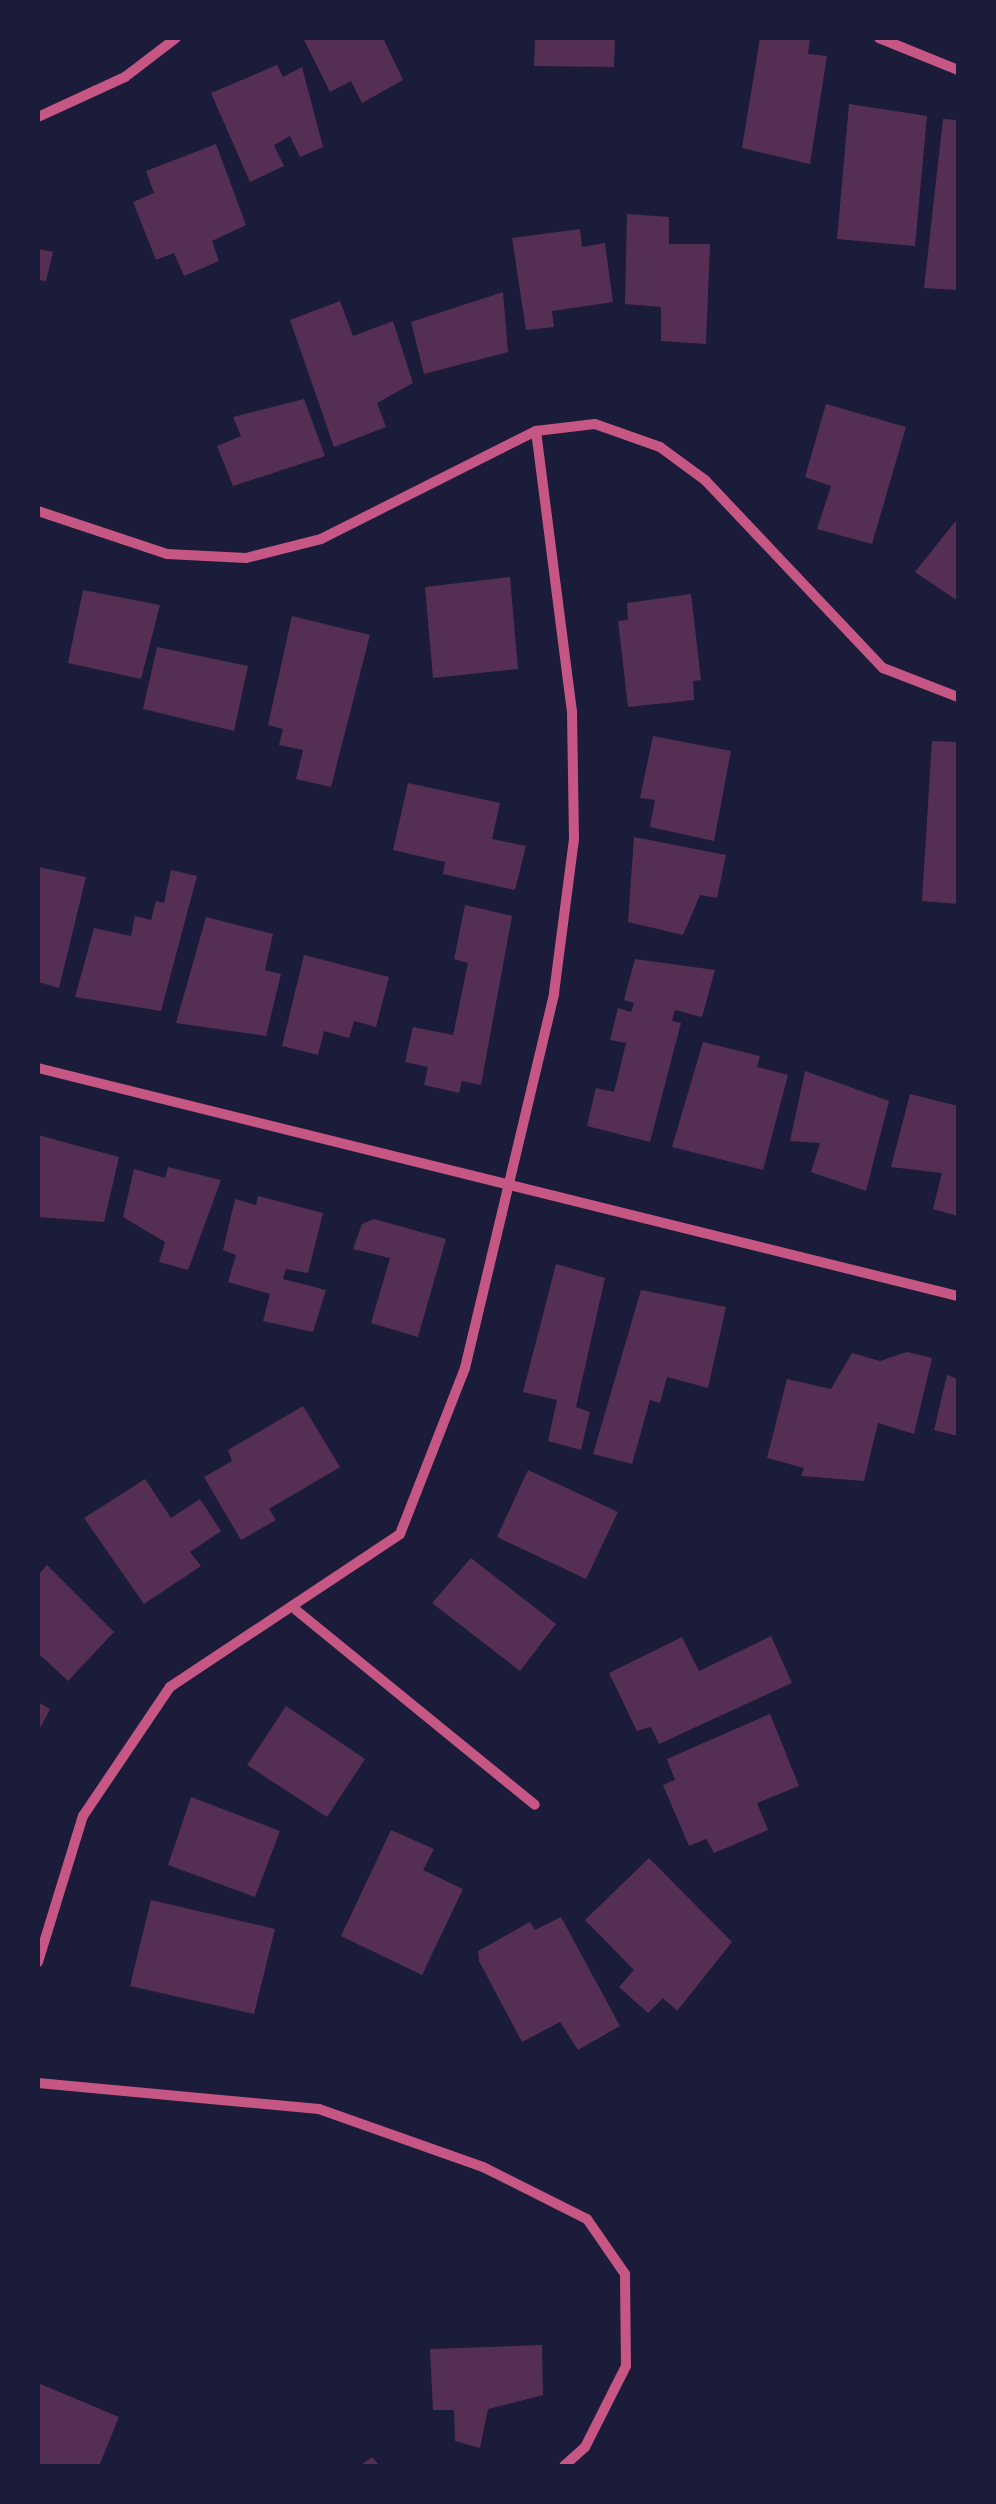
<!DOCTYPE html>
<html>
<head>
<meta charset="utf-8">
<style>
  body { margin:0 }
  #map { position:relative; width:996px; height:2504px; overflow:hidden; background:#1b1b3a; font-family:"Space Grotesk",sans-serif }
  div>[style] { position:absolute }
  .building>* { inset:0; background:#542f53 }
  .minor>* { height:10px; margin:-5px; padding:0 5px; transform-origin:5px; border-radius:5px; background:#c65784 }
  span { translate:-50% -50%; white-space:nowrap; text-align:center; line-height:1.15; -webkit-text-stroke:9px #1b1b3a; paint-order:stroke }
  .frame { position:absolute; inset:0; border:40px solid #1b1b3a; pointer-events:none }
</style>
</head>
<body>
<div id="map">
  <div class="building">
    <i style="clip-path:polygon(303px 38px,383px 38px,403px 80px,362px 103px,351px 81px,330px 92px)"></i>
    <i style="clip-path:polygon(535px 38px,615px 38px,614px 67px,534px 66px)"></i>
    <i style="clip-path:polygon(760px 38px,810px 39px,808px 54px,827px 56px,810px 164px,742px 148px)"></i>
    <i style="clip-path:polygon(277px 65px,283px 77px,302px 67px,323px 147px,300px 157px,290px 136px,274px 145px,284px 166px,250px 182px,211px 93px)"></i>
    <i style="clip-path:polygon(849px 104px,927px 116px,915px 246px,837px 239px)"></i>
    <i style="clip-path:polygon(943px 119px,958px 120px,958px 290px,924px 288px)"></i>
    <i style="clip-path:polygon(216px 144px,246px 225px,212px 241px,219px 261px,184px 276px,174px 253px,156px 260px,133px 202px,154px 193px,146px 171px)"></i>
    <i style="clip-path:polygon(627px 214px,669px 217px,669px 244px,710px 244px,706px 344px,661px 341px,661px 307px,625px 304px)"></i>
    <i style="clip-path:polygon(580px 229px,582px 247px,605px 243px,613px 302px,552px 311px,554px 327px,526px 330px,512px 238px)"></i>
    <i style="clip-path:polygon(38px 249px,53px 252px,46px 281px,38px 280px)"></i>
    <i style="clip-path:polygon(503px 292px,508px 352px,424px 374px,411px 322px)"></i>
    <i style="clip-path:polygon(340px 301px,353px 336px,393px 321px,413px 383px,377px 403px,386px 427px,334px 447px,290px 320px)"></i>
    <i style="clip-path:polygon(304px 399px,325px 456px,233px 486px,217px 446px,241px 436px,233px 417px)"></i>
    <i style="clip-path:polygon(826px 404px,906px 427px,872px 544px,817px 529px,831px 486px,805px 477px)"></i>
    <i style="clip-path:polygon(958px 518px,958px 601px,915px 572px)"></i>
    <i style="clip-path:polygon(510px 577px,518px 669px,433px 678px,425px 587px)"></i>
    <i style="clip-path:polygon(83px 590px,160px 605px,141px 679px,68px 663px)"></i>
    <i style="clip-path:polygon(691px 594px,701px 680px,693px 681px,694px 700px,628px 707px,618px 621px,628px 620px,627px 603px)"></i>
    <i style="clip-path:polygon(292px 616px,370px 635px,331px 787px,296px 779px,303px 750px,279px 745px,283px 729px,268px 725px)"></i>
    <i style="clip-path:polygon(157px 647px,248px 666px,234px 731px,143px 709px)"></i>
    <i style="clip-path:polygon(653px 736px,731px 751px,714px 841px,650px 827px,655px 800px,640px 798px)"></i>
    <i style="clip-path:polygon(932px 741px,958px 742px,958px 904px,922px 901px)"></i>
    <i style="clip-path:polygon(408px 783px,500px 803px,492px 839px,526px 846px,515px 890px,443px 874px,445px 862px,393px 850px)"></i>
    <i style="clip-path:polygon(634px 837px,726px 855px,717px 898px,700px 895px,683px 935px,628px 922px)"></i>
    <i style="clip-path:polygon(38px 867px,86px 877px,59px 988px,38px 982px)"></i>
    <i style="clip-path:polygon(171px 870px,197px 876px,161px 1011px,75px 997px,94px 928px,131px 936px,135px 916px,151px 920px,156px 901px,164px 903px)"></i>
    <i style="clip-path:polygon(465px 905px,512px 916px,481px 1085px,462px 1081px,459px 1093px,424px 1085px,428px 1067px,405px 1062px,413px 1027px,453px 1035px,468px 963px,454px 959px)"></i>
    <i style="clip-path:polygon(206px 917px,273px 934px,265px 970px,281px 974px,266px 1036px,176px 1023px)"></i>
    <i style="clip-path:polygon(304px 955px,389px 977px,376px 1027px,354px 1021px,349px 1038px,324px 1031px,318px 1055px,282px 1046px)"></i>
    <i style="clip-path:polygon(635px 959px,715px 970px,702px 1017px,675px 1010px,672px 1021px,681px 1023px,650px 1142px,587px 1126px,596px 1088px,614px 1092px,626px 1043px,610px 1040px,618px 1008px,631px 1012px,634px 1003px,624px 1000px)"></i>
    <i style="clip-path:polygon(703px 1042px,760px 1056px,757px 1067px,788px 1075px,763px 1170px,672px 1147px)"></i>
    <i style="clip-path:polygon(805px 1071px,889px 1101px,866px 1191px,811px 1172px,820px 1143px,790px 1141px)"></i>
    <i style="clip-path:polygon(910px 1094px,958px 1106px,958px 1216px,933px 1209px,942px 1173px,891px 1167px)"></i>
    <i style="clip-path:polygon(38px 1135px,119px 1157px,104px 1222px,38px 1217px)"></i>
    <i style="clip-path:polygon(168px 1167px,221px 1180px,188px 1270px,159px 1262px,165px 1242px,123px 1217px,134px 1169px,165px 1178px)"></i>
    <i style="clip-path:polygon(258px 1196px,323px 1213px,308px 1273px,286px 1269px,283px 1279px,326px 1290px,313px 1332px,263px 1321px,270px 1294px,228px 1282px,236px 1255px,223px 1250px,235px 1199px,256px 1205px)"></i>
    <i style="clip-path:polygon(374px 1219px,446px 1239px,418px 1337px,371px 1323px,390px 1258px,353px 1249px,362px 1224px)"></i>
    <i style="clip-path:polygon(556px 1264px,605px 1278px,576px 1407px,590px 1412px,581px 1450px,548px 1441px,557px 1400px,523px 1392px)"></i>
    <i style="clip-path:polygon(641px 1290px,726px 1307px,708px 1388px,667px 1377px,660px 1403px,650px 1400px,632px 1464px,593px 1454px)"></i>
    <i style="clip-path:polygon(907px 1352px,932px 1358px,914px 1434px,878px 1423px,864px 1481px,801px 1476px,804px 1468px,767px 1458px,787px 1379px,831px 1389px,852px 1353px,880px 1361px)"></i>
    <i style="clip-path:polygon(947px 1375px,958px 1379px,958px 1436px,934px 1430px)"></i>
    <i style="clip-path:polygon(303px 1406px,340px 1467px,269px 1509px,276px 1520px,241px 1540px,204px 1477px,232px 1461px,228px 1450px)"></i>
    <i style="clip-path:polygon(528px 1470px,618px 1512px,586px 1579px,497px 1537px)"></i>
    <i style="clip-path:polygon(145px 1479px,171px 1518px,200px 1499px,221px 1531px,190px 1552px,201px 1566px,144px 1604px,84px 1518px)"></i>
    <i style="clip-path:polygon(471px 1558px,556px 1624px,520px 1671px,432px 1603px)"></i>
    <i style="clip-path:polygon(47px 1565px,114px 1632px,68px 1681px,38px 1653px,38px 1575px)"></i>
    <i style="clip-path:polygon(771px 1636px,792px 1683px,659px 1744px,651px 1727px,637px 1731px,609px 1673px,682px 1637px,699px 1671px)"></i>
    <i style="clip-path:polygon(38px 1702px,50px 1709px,38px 1732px)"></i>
    <i style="clip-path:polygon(286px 1706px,365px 1759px,327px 1817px,247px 1765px)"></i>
    <i style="clip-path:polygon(770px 1714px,799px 1786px,757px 1803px,768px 1830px,714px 1853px,706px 1839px,689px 1846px,663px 1785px,675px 1780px,667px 1759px)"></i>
    <i style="clip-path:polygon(191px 1797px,280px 1831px,255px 1897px,168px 1865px)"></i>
    <i style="clip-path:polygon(391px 1830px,434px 1849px,423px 1870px,463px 1889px,422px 1975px,341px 1936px)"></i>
    <i style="clip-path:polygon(649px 1858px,732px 1942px,677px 2011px,663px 1998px,648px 2013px,619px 1987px,634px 1970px,585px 1920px)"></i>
    <i style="clip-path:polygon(151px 1900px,275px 1929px,254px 2014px,130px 1986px)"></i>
    <i style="clip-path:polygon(561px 1917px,620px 2026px,578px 2050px,560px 2022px,522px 2042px,479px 1961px,478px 1951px,530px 1922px,535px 1930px)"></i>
    <i style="clip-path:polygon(542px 2345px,543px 2395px,488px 2409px,480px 2448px,455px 2441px,454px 2410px,433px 2410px,430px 2349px)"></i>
    <i style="clip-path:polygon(38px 2383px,119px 2417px,99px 2466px,38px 2466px)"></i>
    <i style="clip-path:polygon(372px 2457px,380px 2466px,360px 2466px)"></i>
  </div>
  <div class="minor">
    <i style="left:879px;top:38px;width:85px;rotate:22.1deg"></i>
    <i style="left:38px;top:117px;width:96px;rotate:-24.7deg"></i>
    <i style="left:125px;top:77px;width:64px;rotate:-37.4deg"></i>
    <i style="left:38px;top:511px;width:136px;rotate:18.4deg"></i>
    <i style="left:167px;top:554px;width:79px;rotate:2.9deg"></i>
    <i style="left:246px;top:558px;width:77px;rotate:-14.2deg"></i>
    <i style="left:321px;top:539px;width:241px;rotate:-26.7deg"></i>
    <i style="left:536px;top:431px;width:59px;rotate:-6.8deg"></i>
    <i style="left:595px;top:424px;width:69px;rotate:19.5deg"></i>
    <i style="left:660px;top:447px;width:56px;rotate:36.3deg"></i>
    <i style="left:705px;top:480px;width:259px;rotate:46.6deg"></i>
    <i style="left:883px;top:668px;width:80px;rotate:21.1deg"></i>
    <i style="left:38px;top:1068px;width:948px;rotate:13.92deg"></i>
    <i style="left:296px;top:1610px;width:308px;rotate:39.2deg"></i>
    <i style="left:38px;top:1962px;width:153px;rotate:-72.9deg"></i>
    <i style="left:83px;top:1816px;width:156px;rotate:-56deg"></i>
    <i style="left:170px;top:1687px;width:276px;rotate:-33.6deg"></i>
    <i style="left:400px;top:1534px;width:178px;rotate:-68.6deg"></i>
    <i style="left:465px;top:1368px;width:385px;rotate:-76.6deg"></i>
    <i style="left:554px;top:993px;width:155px;rotate:-82.6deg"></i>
    <i style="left:574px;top:839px;width:127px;rotate:-90.9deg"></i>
    <i style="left:572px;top:712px;width:283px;rotate:-97.3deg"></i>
    <i style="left:38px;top:2083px;width:282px;rotate:5.3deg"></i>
    <i style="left:319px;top:2109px;width:174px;rotate:19.5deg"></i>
    <i style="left:483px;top:2167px;width:116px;rotate:26.6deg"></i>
    <i style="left:587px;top:2219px;width:67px;rotate:55.4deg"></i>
    <i style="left:625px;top:2274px;width:92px;rotate:89.4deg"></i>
    <i style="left:626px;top:2366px;width:91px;rotate:116.8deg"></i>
    <i style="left:585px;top:2447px;width:28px;rotate:138deg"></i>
  </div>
  <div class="frame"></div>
</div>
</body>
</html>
